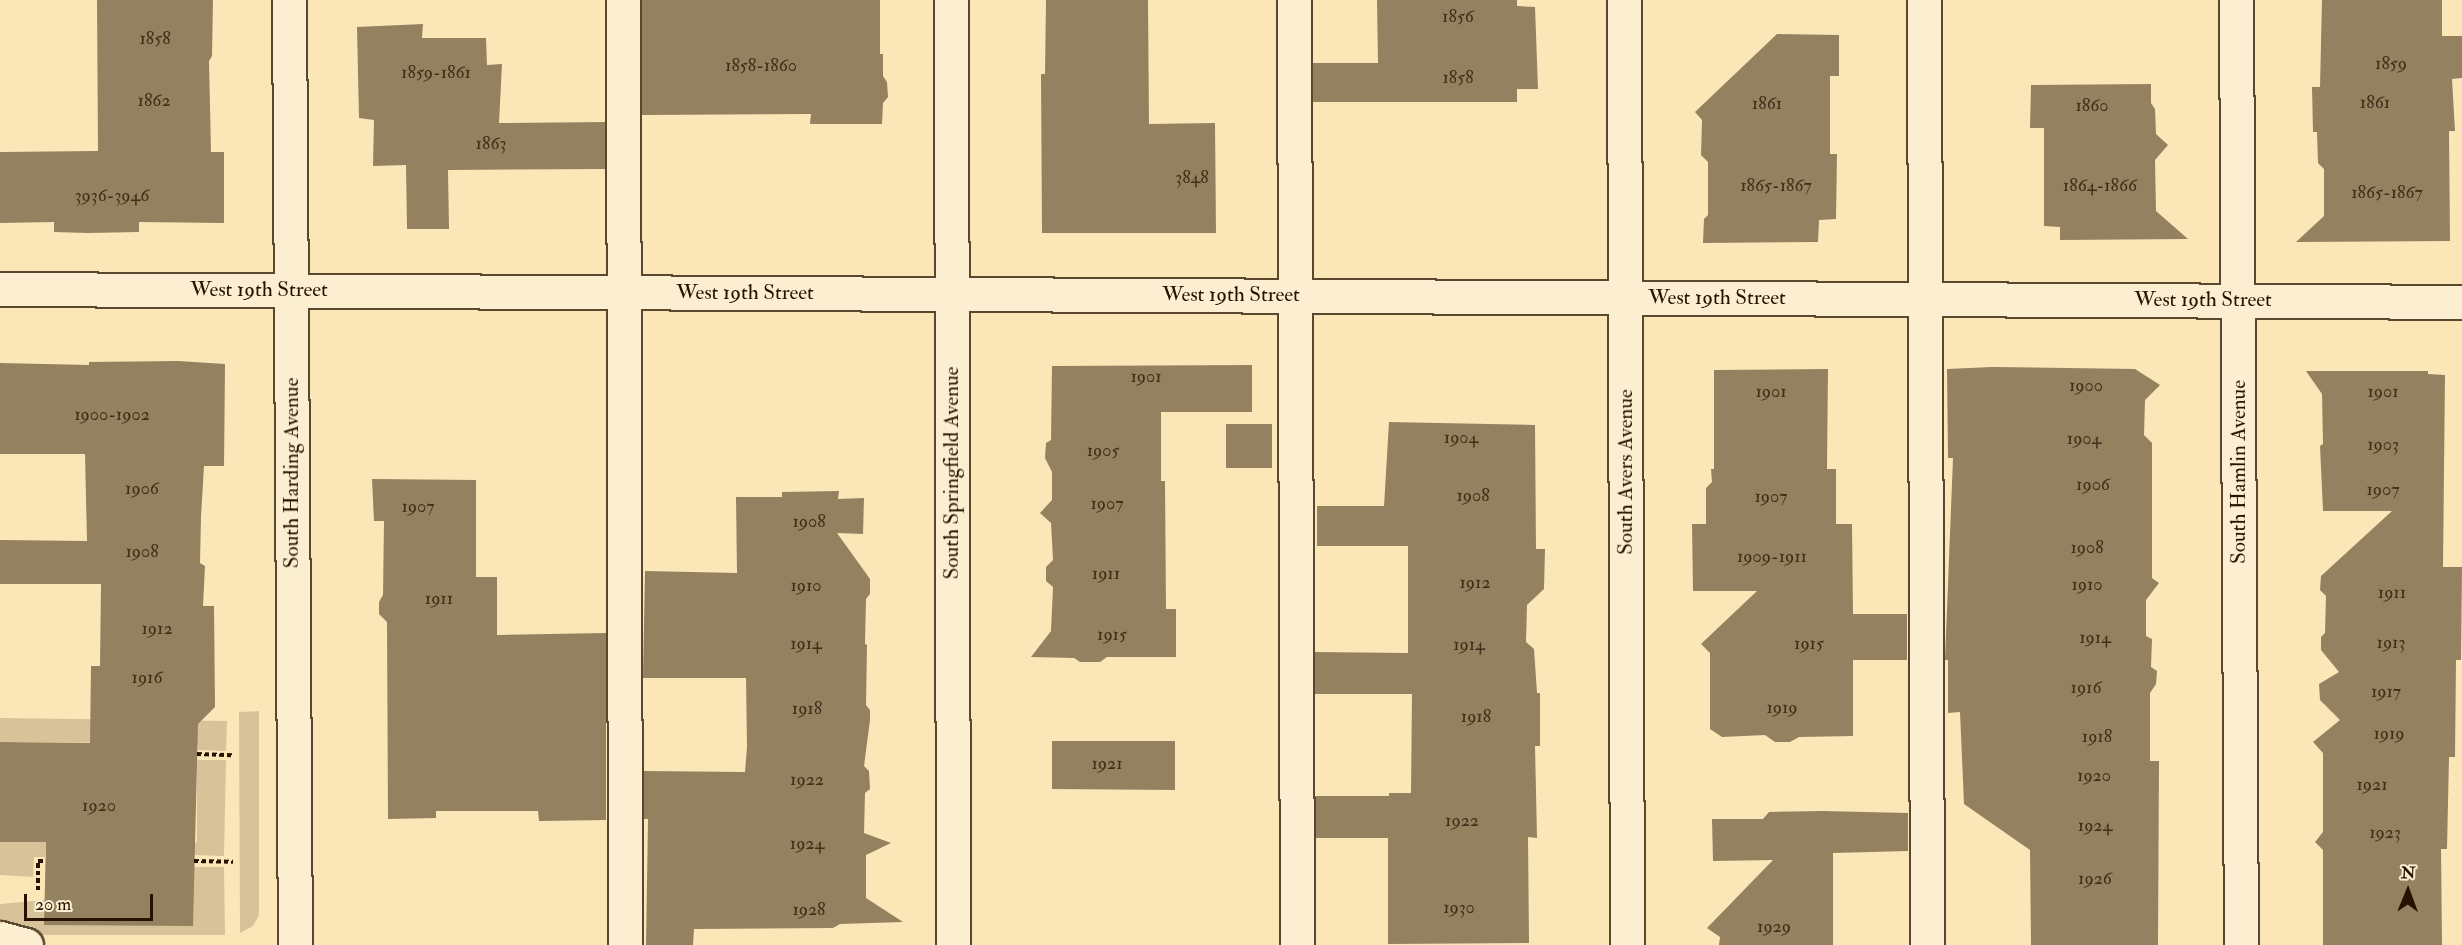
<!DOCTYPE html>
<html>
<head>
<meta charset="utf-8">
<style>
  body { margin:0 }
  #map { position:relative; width:2462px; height:945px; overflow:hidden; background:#fbe6b8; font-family:"IM FELL Double Pica",serif }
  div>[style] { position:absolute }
  .green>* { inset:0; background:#d7c299 }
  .building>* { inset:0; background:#948160 }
  .path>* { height:4px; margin-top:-2px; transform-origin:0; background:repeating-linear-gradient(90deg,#251300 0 4.5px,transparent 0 7.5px) }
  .roads { filter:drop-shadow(2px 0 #5a482e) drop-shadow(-2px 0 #5a482e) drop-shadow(0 2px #5a482e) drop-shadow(0 -2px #5a482e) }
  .minor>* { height:33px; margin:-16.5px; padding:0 16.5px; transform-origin:16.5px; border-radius:16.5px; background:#fcefd1 }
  span { translate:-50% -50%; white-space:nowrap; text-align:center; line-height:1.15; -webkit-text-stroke:6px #fcefd1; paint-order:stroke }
  .number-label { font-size:18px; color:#412e18 }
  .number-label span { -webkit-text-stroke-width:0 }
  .street-label { font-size:21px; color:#251300 }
  .north { position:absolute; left:2378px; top:861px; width:60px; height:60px; -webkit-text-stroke:4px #fcefd1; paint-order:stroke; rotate:1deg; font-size:16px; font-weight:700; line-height:24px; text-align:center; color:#251300 }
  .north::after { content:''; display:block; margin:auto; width:21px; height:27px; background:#251300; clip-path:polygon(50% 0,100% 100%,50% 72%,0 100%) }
  .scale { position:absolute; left:24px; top:894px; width:129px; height:27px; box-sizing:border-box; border:3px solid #251300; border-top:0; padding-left:8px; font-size:18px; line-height:21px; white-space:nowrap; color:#251300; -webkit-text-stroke:4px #fcefd1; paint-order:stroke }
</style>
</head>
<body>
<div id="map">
  <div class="green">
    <i style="clip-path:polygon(259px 711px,259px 915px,253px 926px,240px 933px,239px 712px)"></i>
    <i style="clip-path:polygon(0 718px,227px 721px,226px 751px,198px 750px,197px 743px,0 742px)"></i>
    <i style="clip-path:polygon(197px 760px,226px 760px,224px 856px,194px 855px,194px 843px,197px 842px)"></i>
    <i style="clip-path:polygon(0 842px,46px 842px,45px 857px,34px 857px,33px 877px,0 875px)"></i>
    <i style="clip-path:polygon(194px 867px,224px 867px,225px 935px,41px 935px,0 920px,0 904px,45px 900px)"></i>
  </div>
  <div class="building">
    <i style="clip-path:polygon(97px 0,213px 0,212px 56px,209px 61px,211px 152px,224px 152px,224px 223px,139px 222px,139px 232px,88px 233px,54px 232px,54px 222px,0 223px,0 152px,98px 151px)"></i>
    <i style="clip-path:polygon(642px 0,880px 0,880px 54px,883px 54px,883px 76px,887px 82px,888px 97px,883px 103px,882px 124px,810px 124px,811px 114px,642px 115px)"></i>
    <i style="clip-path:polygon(1046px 0,1148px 0,1149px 124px,1215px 123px,1216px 233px,1042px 233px,1041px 74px,1045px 74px)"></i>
    <i style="clip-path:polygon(1377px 0,1517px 0,1517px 6px,1535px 7px,1538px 89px,1517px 89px,1517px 102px,1313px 102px,1313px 63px,1378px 63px)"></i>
    <i style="clip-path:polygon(2322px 0,2442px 0,2442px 36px,2462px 36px,2462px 78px,2452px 79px,2455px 131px,2449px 131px,2450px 241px,2296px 242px,2324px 216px,2324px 169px,2318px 163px,2317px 132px,2313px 132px,2312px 87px,2320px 87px)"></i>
    <i style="clip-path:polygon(423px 24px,422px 38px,486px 38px,487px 65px,502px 64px,499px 123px,605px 122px,605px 169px,448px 170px,449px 229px,407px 229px,406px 165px,373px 166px,374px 120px,359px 118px,357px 27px)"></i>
    <i style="clip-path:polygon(1777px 34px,1839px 35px,1839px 76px,1830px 76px,1830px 154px,1837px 154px,1836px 219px,1819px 220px,1818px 242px,1703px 243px,1704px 219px,1708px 215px,1708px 162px,1701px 155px,1702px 120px,1695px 112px)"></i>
    <i style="clip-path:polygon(2151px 84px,2151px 103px,2155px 109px,2156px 134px,2168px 145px,2155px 160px,2156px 211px,2188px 239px,2060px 240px,2060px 227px,2044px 226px,2044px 128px,2030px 128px,2031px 85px)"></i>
    <i style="clip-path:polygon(178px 361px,225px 364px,224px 466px,204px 466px,201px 517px,200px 563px,205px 566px,203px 606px,214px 606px,215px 707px,198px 724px,193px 926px,44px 925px,46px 842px,0 842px,0 742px,90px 743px,91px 666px,100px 666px,101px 584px,0 584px,0 540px,87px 541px,85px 454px,0 454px,0 363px,89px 365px,89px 362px)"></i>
    <i style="clip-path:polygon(1252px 365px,1252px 412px,1161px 412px,1161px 481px,1165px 481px,1166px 609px,1176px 609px,1176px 657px,1107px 657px,1100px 662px,1080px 662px,1074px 658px,1031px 657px,1051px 631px,1053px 587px,1046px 581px,1046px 567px,1053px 560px,1051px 523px,1040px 513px,1052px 500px,1052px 472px,1045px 458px,1046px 443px,1051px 440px,1052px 366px)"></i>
    <i style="clip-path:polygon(1992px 367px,2135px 369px,2160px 385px,2145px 400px,2144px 435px,2152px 443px,2152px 578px,2159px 583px,2146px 600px,2146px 636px,2152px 639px,2151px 667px,2157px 671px,2156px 684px,2150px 693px,2150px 761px,2159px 761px,2158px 945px,2031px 945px,2030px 850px,1964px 804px,1960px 712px,1948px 713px,1948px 660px,1945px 660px,1953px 458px,1948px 458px,1947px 369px)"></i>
    <i style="clip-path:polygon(1828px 369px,1827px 469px,1836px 469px,1836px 524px,1852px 524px,1853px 614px,1907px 614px,1907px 660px,1853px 660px,1853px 736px,1799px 737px,1790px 742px,1775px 742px,1765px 735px,1722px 737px,1710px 729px,1710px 653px,1701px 644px,1757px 591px,1693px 591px,1692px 524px,1706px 524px,1706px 488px,1712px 482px,1711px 469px,1714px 469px,1714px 370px)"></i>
    <i style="clip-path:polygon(2306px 371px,2428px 371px,2428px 374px,2445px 375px,2443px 567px,2462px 567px,2461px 660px,2456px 660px,2455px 757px,2449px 757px,2447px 849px,2441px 849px,2442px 945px,2323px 945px,2323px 850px,2315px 842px,2323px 832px,2323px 753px,2313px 742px,2340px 720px,2320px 700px,2319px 684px,2339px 672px,2321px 650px,2321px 637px,2325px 633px,2326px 596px,2320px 590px,2321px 576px,2392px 511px,2323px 511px,2320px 446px,2323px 444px,2322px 394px)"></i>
    <i style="clip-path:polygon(1389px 422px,1535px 425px,1536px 549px,1545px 549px,1544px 589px,1527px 605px,1526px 642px,1534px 649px,1537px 693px,1540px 693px,1540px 746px,1535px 746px,1537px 838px,1528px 837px,1529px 943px,1388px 944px,1388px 838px,1315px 838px,1315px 796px,1389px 796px,1389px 793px,1411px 793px,1412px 694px,1315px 694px,1315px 652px,1408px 653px,1408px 546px,1317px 546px,1317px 506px,1384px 506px)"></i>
    <i style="clip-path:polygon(1226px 424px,1272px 424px,1272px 468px,1226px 468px)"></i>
    <i style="clip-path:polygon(372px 479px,476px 480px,476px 577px,497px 577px,497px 635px,606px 633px,606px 820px,539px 821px,538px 811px,436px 811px,436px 818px,388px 819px,387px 622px,379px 614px,379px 602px,383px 595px,384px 521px,374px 521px)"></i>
    <i style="clip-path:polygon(839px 491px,838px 499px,864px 498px,863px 534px,837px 533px,870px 579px,870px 594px,866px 599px,865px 644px,867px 645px,866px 705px,870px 710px,870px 720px,864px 766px,869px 771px,870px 789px,865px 793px,864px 833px,891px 843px,866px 855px,866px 898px,903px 922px,840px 924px,833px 928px,694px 929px,693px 945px,646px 945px,648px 819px,643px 819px,643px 771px,745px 772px,747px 747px,746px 678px,643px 678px,645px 571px,737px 573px,736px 497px,782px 497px,782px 492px)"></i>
    <i style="clip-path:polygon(1052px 741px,1175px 741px,1175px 790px,1052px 789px)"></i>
    <i style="clip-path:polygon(1822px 811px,1908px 813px,1908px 851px,1833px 853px,1833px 945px,1719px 945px,1720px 937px,1707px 928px,1773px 860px,1713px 861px,1712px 819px,1763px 819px,1769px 812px)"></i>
  </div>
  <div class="path">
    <i style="left:197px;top:754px;width:36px;rotate:2deg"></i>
    <i style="left:194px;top:861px;width:39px;rotate:1deg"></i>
    <i style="left:38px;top:890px;width:29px;rotate:-90deg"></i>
    <i style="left:38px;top:861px;width:7px"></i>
  </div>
  <div class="roads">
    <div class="minor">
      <i style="left:289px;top:0;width:945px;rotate:89.64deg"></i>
      <i style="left:623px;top:0;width:945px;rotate:89.88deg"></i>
      <i style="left:951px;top:0;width:945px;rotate:89.88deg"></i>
      <i style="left:1294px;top:0;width:945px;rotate:89.82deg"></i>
      <i style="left:1624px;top:0;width:945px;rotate:89.82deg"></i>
      <i style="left:1924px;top:0;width:945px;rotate:89.82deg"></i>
      <i style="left:2236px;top:0;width:945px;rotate:89.7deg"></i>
      <i style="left:0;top:289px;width:2462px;rotate:0.3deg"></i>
      <i style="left:0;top:938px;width:27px;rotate:15deg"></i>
    </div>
  </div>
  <div class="number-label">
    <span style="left:1458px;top:17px">1856</span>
    <span style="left:155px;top:39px">1858</span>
    <span style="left:2391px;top:64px">1859</span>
    <span style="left:761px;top:66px">1858-1860</span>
    <span style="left:436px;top:73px">1859-1861</span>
    <span style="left:1458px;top:78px">1858</span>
    <span style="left:154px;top:101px">1862</span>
    <span style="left:2375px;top:103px">1861</span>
    <span style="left:1767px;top:104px">1861</span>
    <span style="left:2092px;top:106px">1860</span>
    <span style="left:491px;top:144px">1863</span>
    <span style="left:1192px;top:178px">3848</span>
    <span style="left:1776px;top:186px">1865-1867</span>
    <span style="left:2100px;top:186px">1864-1866</span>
    <span style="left:2387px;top:193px">1865-1867</span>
    <span style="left:112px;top:196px">3936-3946</span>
    <span style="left:1146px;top:377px">1901</span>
    <span style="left:2086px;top:386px">1900</span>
    <span style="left:1771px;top:392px">1901</span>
    <span style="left:2383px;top:392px">1901</span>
    <span style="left:112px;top:415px">1900-1902</span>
    <span style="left:1461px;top:438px">1904</span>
    <span style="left:2084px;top:439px">1904</span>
    <span style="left:2383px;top:445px">1903</span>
    <span style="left:1103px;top:451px">1905</span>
    <span style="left:2093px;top:485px">1906</span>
    <span style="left:142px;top:489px">1906</span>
    <span style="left:2383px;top:490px">1907</span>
    <span style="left:1473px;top:496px">1908</span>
    <span style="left:1771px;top:497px">1907</span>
    <span style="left:1107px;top:504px">1907</span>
    <span style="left:418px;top:507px">1907</span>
    <span style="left:809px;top:522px">1908</span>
    <span style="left:2087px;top:548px">1908</span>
    <span style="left:142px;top:552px">1908</span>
    <span style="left:1772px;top:557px">1909-1911</span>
    <span style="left:1106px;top:574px">1911</span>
    <span style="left:1475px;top:583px">1912</span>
    <span style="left:2087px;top:585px">1910</span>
    <span style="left:806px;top:586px">1910</span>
    <span style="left:2392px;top:593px">1911</span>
    <span style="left:439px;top:599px">1911</span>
    <span style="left:157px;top:629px">1912</span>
    <span style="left:1112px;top:635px">1915</span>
    <span style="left:2095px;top:638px">1914</span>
    <span style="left:2391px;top:643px">1913</span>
    <span style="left:806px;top:644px">1914</span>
    <span style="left:1809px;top:644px">1915</span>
    <span style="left:1469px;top:645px">1914</span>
    <span style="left:147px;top:678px">1916</span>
    <span style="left:2086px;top:688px">1916</span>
    <span style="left:2386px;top:692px">1917</span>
    <span style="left:1782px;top:708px">1919</span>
    <span style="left:807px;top:709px">1918</span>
    <span style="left:1476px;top:717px">1918</span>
    <span style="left:2389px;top:734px">1919</span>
    <span style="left:2097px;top:737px">1918</span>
    <span style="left:1107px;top:764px">1921</span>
    <span style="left:2094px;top:776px">1920</span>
    <span style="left:807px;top:780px">1922</span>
    <span style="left:2372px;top:785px">1921</span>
    <span style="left:99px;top:806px">1920</span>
    <span style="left:1462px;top:821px">1922</span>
    <span style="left:2095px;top:826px">1924</span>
    <span style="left:2385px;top:833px">1923</span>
    <span style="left:807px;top:844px">1924</span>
    <span style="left:2095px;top:879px">1926</span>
    <span style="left:1459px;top:908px">1930</span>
    <span style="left:809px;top:910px">1928</span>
    <span style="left:1774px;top:927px">1929</span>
  </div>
  <div class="street-label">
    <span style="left:259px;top:290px">West 19th Street</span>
    <span style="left:745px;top:293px">West 19th Street</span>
    <span style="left:1231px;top:295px">West 19th Street</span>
    <span style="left:1717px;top:298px">West 19th Street</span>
    <span style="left:2203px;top:300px">West 19th Street</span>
    <span style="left:1626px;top:472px;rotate:-90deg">South Avers Avenue</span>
    <span style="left:2239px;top:472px;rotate:-90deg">South Hamlin Avenue</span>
    <span style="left:292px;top:473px;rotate:-90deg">South Harding Avenue</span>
    <span style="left:952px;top:473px;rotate:-90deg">South Springfield Avenue</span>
  </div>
  <div class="north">N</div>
  <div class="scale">20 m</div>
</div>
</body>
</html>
